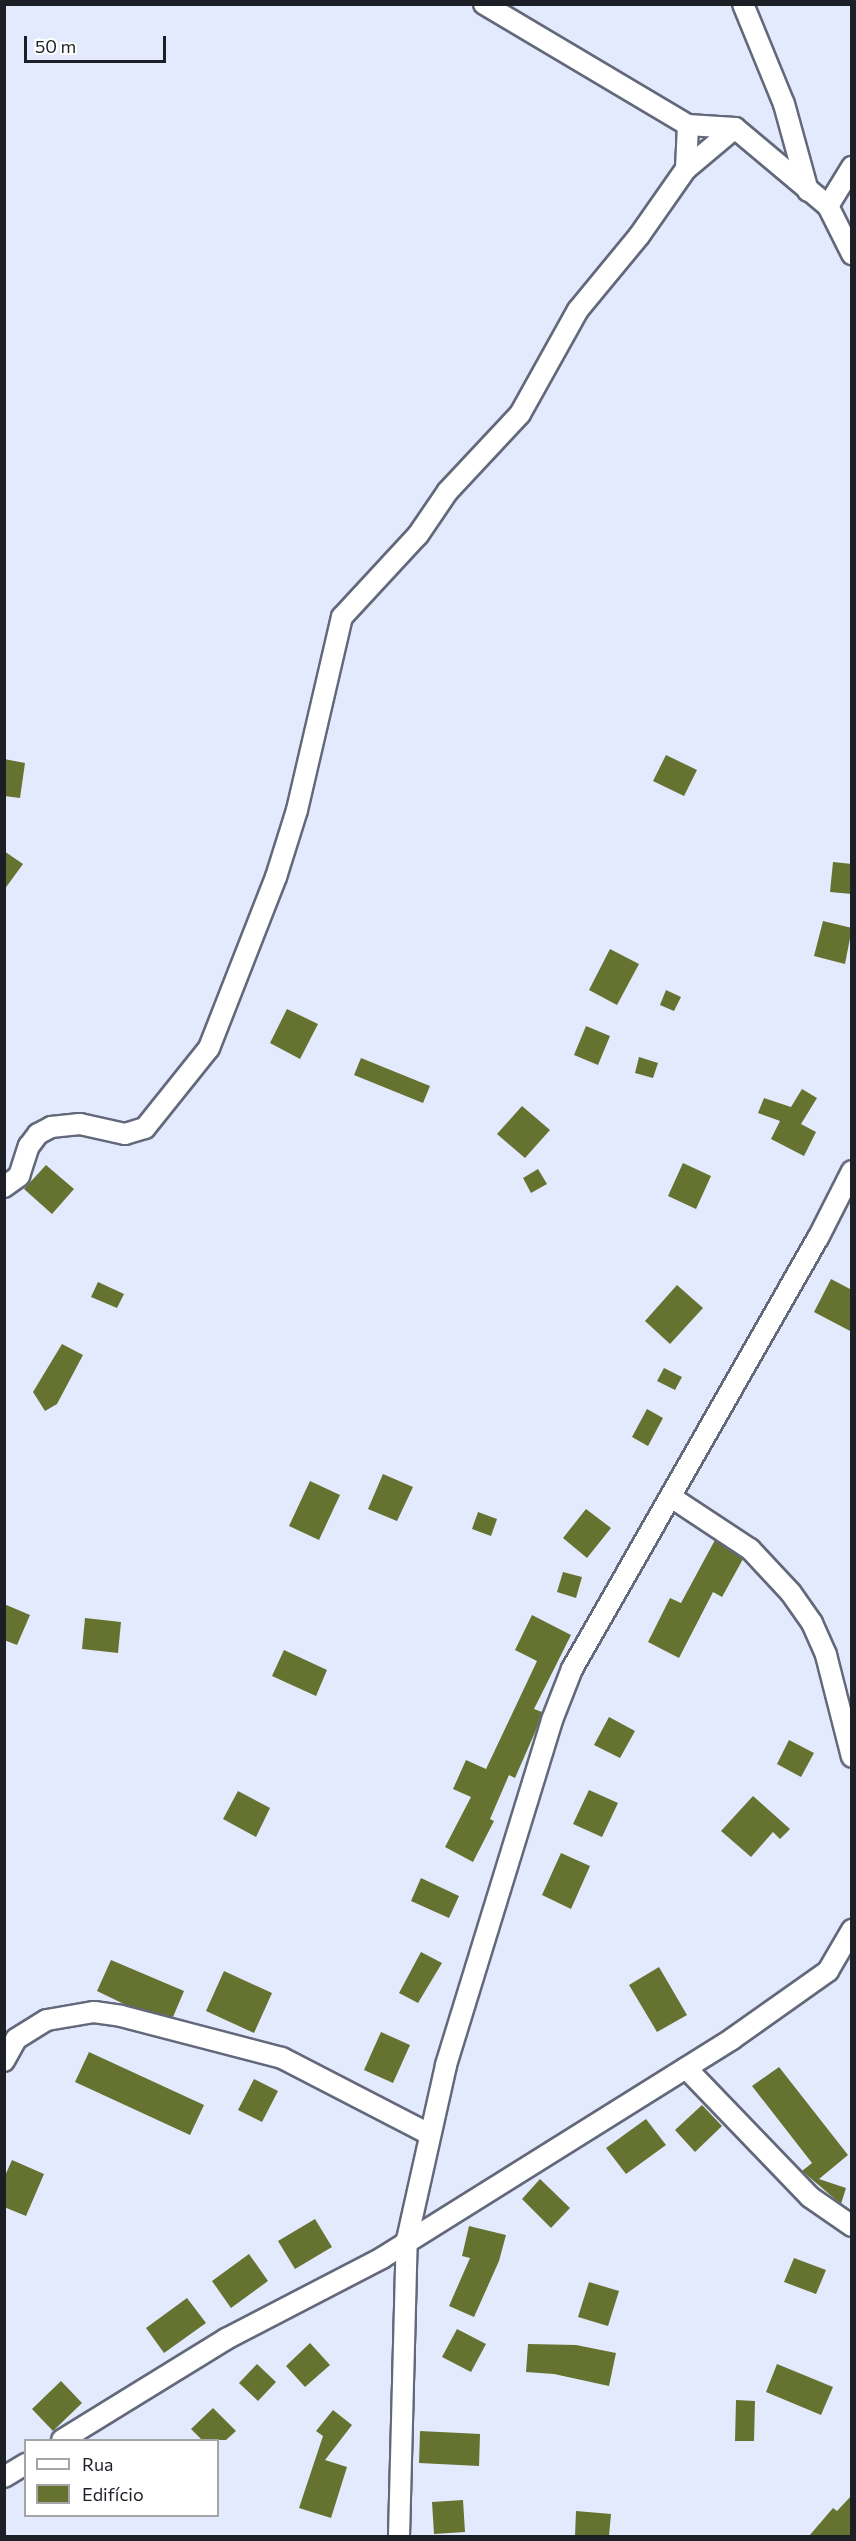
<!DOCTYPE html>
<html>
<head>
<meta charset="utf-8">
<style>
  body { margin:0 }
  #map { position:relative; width:856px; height:2541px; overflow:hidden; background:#e3eafe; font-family:Commissioner,sans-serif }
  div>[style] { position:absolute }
  .building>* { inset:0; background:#667230 }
  .roads { filter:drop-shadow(2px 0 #63697a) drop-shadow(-2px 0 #63697a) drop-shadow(0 2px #63697a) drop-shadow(0 -2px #63697a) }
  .minor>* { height:20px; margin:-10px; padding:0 10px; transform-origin:10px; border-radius:10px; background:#fff }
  span { translate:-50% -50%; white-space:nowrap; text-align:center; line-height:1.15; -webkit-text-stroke:4.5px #fff; paint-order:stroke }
  .frame { position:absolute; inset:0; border:6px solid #1d1f26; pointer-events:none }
  .legend { position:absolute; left:24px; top:2439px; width:195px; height:78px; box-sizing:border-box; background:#fff; border:2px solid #a5a5a8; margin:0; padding:8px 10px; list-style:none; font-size:18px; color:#1d1f26 }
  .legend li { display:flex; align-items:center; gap:12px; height:30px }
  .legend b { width:30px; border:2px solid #a5a5a8 }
  .scale { position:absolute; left:24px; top:36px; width:142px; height:27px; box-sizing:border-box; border:3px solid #1d1f26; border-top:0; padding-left:8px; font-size:18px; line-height:21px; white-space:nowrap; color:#1d1f26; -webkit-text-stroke:4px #fff; paint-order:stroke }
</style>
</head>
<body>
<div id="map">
  <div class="building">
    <i style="clip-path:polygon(666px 755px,697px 770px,684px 796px,653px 781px)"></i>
    <i style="clip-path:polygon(4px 759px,25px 763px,20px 798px,4px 796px)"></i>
    <i style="clip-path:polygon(4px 851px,23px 864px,4px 890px)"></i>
    <i style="clip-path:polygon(833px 862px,852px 864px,852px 894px,830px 892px)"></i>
    <i style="clip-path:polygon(823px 921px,852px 928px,845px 964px,814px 956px)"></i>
    <i style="clip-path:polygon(610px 949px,639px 964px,617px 1005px,589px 990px)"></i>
    <i style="clip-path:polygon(666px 990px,681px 997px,674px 1011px,660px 1005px)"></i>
    <i style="clip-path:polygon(287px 1009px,318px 1024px,300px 1059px,270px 1043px)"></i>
    <i style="clip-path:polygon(586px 1026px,610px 1036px,598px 1065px,574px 1055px)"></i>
    <i style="clip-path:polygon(639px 1057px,658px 1063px,653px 1078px,635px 1073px)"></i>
    <i style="clip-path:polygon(361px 1058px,430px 1086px,423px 1103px,354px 1075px)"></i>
    <i style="clip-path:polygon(802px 1089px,817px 1098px,801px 1124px,816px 1132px,804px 1156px,771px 1139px,780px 1121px,758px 1113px,764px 1098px,791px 1107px)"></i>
    <i style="clip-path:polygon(522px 1106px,550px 1130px,525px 1158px,497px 1134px)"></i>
    <i style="clip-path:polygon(683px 1163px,711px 1176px,696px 1209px,668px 1196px)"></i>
    <i style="clip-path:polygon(46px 1165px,74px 1189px,52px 1214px,24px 1189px)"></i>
    <i style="clip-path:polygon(538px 1169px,547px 1184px,531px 1193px,523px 1178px)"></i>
    <i style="clip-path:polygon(831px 1279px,852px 1290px,852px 1332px,814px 1312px)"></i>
    <i style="clip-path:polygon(98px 1282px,124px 1294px,117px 1308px,91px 1297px)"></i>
    <i style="clip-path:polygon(677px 1285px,703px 1308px,670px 1344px,645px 1321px)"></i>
    <i style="clip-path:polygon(62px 1344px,83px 1355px,57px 1404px,45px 1411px,33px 1392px)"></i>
    <i style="clip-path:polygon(664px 1368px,682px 1377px,675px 1390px,657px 1381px)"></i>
    <i style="clip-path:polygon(647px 1409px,663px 1418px,648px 1446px,632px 1437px)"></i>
    <i style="clip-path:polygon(383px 1474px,413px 1487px,397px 1521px,368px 1509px)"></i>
    <i style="clip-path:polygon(310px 1481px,340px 1495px,319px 1540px,289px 1526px)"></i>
    <i style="clip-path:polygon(586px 1509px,611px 1528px,587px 1558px,563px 1538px)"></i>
    <i style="clip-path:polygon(478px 1512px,497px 1519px,491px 1536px,472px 1529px)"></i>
    <i style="clip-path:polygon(715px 1540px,743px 1559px,722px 1597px,713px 1592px,679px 1658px,648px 1642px,670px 1598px,681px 1603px)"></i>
    <i style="clip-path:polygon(563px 1572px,582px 1577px,576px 1598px,557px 1592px)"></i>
    <i style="clip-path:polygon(4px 1604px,30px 1615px,17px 1645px,4px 1640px)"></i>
    <i style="clip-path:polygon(532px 1615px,571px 1635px,534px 1709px,542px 1712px,536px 1730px,515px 1778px,509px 1775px,490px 1819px,494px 1821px,473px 1862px,445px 1847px,471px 1797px,453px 1789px,466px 1760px,486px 1769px,537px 1661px,515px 1650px)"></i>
    <i style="clip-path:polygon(85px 1618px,121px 1622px,118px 1653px,82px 1649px)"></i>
    <i style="clip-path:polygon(284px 1650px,327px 1670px,316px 1696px,272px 1676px)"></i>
    <i style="clip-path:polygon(609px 1717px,635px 1731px,620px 1758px,594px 1745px)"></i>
    <i style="clip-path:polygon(789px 1740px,814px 1753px,801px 1777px,777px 1764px)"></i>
    <i style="clip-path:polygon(589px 1790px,618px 1803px,602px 1837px,573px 1824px)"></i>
    <i style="clip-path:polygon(238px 1791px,270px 1808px,256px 1837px,223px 1819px)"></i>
    <i style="clip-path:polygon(753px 1796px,790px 1829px,780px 1839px,773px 1832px,751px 1857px,721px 1831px)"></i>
    <i style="clip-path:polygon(561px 1853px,590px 1866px,571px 1909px,542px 1895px)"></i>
    <i style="clip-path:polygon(421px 1878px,459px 1896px,449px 1918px,411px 1901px)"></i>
    <i style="clip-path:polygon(421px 1952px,442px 1963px,418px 2003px,399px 1993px)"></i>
    <i style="clip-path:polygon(111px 1960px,184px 1991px,173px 2017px,128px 2006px,97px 1991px)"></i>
    <i style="clip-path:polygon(659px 1967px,687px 2015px,657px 2032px,629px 1985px)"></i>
    <i style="clip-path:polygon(224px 1971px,272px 1993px,254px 2033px,206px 2011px)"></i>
    <i style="clip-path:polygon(381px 2032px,410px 2045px,393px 2083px,364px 2070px)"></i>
    <i style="clip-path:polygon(89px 2052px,204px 2105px,190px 2135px,75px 2082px)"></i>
    <i style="clip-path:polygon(779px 2067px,848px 2155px,819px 2179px,846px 2188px,841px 2204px,802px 2171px,812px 2163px,752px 2086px)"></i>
    <i style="clip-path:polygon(254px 2079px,278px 2091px,262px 2122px,238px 2110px)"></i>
    <i style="clip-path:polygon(702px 2105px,722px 2126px,695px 2152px,675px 2130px)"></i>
    <i style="clip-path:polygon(646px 2119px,666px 2145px,626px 2174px,606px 2148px)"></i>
    <i style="clip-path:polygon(12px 2160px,44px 2174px,26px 2216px,4px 2207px,4px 2178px)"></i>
    <i style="clip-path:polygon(540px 2179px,570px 2208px,551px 2228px,522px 2199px)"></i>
    <i style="clip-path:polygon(315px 2219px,332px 2247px,295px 2269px,278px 2241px)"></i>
    <i style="clip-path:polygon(469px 2226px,506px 2235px,499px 2261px,474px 2317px,449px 2306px,470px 2258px,462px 2256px)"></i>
    <i style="clip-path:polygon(249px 2254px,268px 2281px,231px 2308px,212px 2281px)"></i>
    <i style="clip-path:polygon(794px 2258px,826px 2270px,816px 2294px,784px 2282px)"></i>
    <i style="clip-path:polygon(589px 2282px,619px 2291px,608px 2326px,578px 2317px)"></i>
    <i style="clip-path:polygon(187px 2298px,206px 2323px,164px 2353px,146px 2328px)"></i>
    <i style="clip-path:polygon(457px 2329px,486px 2344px,471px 2372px,442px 2357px)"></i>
    <i style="clip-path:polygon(310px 2343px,330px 2365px,305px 2387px,286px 2366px)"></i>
    <i style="clip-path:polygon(528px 2344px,576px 2345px,616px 2353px,609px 2386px,554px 2374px,526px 2372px)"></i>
    <i style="clip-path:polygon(257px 2364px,276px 2382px,258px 2401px,239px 2383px)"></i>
    <i style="clip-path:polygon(777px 2364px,833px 2387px,821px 2415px,766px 2392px)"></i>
    <i style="clip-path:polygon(61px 2381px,82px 2403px,53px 2431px,32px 2409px)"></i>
    <i style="clip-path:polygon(736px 2400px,755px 2401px,754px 2441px,735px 2441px)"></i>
    <i style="clip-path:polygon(213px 2408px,236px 2431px,226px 2440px,202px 2440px,191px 2429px)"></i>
    <i style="clip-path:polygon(333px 2410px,352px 2425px,325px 2460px,347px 2467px,331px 2518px,299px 2508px,323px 2436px,316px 2431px)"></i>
    <i style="clip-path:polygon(420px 2431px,480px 2434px,479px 2466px,419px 2463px)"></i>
    <i style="clip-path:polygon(852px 2495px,852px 2536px,809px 2536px,833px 2508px,837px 2511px)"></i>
    <i style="clip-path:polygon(463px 2500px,465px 2532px,434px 2534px,432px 2502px)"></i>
    <i style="clip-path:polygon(576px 2511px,611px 2514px,609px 2536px,575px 2536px)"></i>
  </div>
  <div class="roads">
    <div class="minor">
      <i style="left:484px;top:4px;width:237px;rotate:30.7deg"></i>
      <i style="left:688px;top:125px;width:47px;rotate:3.7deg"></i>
      <i style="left:735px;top:128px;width:121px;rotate:40deg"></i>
      <i style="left:828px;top:206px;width:54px;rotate:63.4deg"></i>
      <i style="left:743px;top:4px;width:108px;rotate:67.7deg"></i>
      <i style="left:784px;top:104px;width:90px;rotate:74.6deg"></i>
      <i style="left:686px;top:169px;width:64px;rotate:-39.9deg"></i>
      <i style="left:828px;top:206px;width:46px;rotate:-58.4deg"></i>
      <i style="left:4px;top:1187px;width:19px;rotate:-36deg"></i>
      <i style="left:19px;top:1176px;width:32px;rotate:-72deg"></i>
      <i style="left:29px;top:1146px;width:15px;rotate:-53deg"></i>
      <i style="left:38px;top:1134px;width:15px;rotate:-28deg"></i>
      <i style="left:51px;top:1127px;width:29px;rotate:-6deg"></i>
      <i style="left:80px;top:1124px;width:46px;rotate:12.5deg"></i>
      <i style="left:125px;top:1134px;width:21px;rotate:-17deg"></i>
      <i style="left:145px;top:1128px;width:102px;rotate:-51.3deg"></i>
      <i style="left:209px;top:1048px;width:184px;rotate:-68.6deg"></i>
      <i style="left:276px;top:877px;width:70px;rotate:-72.6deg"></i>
      <i style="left:297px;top:810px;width:198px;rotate:-76.9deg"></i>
      <i style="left:342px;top:617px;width:112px;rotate:-47.2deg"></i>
      <i style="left:418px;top:535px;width:53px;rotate:-55.7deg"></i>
      <i style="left:448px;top:491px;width:105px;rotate:-46.9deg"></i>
      <i style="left:520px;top:414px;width:119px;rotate:-60.9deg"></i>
      <i style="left:578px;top:310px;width:96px;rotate:-50.5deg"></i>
      <i style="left:639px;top:236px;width:82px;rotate:-55deg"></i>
      <i style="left:686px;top:169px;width:44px;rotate:-87.4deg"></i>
      <i style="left:671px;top:1497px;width:95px;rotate:33.4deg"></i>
      <i style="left:750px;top:1549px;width:60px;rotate:47deg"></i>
      <i style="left:791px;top:1593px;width:37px;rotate:55deg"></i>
      <i style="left:812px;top:1623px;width:35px;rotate:66deg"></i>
      <i style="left:826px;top:1655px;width:105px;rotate:75.7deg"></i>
      <i style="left:4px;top:2061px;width:25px;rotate:-61deg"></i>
      <i style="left:16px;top:2039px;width:36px;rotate:-32deg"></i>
      <i style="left:47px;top:2020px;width:48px;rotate:-9.7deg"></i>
      <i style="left:94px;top:2012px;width:27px;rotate:8deg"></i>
      <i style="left:121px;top:2016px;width:166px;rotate:14.6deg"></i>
      <i style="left:282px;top:2058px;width:165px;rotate:27.3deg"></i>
      <i style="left:686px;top:2068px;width:179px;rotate:46.1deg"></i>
      <i style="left:810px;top:2197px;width:51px;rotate:34.6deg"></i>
      <i style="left:62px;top:2440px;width:193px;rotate:-31.6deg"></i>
      <i style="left:226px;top:2339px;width:176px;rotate:-27.4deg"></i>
      <i style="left:382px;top:2258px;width:413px;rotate:-32deg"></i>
      <i style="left:732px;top:2039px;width:118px;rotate:-35.3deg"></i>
      <i style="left:828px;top:1971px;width:48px;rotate:-59.7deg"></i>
      <i style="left:4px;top:2477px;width:26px;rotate:-31deg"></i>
      <i style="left:399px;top:2536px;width:296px;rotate:-88.5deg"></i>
      <i style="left:407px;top:2240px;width:179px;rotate:-77.4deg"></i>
      <i style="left:446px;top:2065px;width:361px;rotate:-72.9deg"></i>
      <i style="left:552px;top:1720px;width:55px;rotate:-68.6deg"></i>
      <i style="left:572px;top:1669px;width:496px;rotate:-60.3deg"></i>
      <i style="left:818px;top:1238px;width:75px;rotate:-63.1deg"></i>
    </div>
  </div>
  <div class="frame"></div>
  <ul class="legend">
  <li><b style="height:8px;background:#fff"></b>Rua</li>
  <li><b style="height:16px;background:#667230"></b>Edifício</li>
  </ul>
  <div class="scale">50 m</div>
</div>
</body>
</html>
